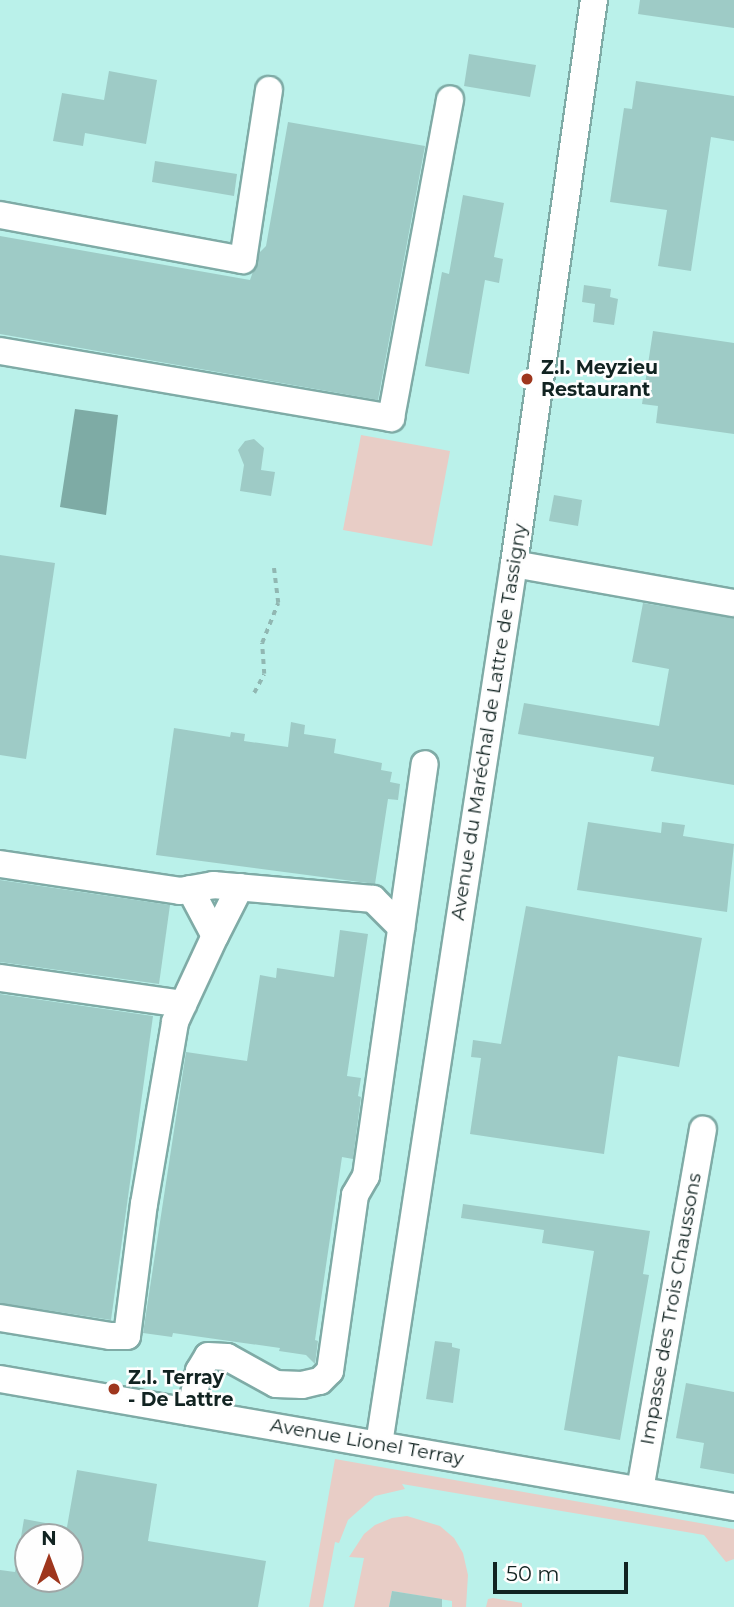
<!DOCTYPE html>
<html>
<head>
<meta charset="utf-8">
<style>
  body { margin:0 }
  #map { position:relative; width:734px; height:1607px; overflow:hidden; background:#cdfcf6; font-family:Montserrat,sans-serif }
  div>[style] { position:absolute }
  .built>* { inset:0; background:#baf1ea }
  .green>* { inset:0; background:#e8cdc6 }
  .water>* { inset:0; background:#7eaba5 }
  .building>* { inset:0; background:#9ecbc6 }
  .path>* { height:3.5px; margin-top:-1.75px; transform-origin:0; background:repeating-linear-gradient(90deg,#91b7b2 0 5px,transparent 0 10px) }
  .roads { filter:drop-shadow(2px 0 #7faba6) drop-shadow(-2px 0 #7faba6) drop-shadow(0 2px #7faba6) drop-shadow(0 -2px #7faba6) }
  .minor>* { height:26px; margin:-13px; padding:0 13px; transform-origin:13px; border-radius:13px; background:#fff }
  .dots>* { width:19px; height:19px; translate:-50% -50%; box-sizing:border-box; border:4px solid #fefefe; border-radius:50% }
  span { translate:-50% -50%; white-space:nowrap; text-align:center; line-height:1.15; -webkit-text-stroke:5px #fefefe; paint-order:stroke }
  .poi-label { font-size:19px; color:#112321; font-weight:700 }
  .left { translate:0 -50%; text-align:left }
  .street-label { font-size:19px; color:#112321 }
  .north { position:absolute; left:14px; top:1523px; width:70px; height:70px; box-sizing:border-box; background:#fefefe; border:2px solid #9fa6a6; border-radius:50%; rotate:0deg; font-size:19px; font-weight:700; line-height:28px; text-align:center; color:#112321 }
  .north::after { content:''; display:block; margin:auto; width:24px; height:32px; background:#9e361d; clip-path:polygon(50% 0,100% 100%,50% 72%,0 100%) }
  .scale { position:absolute; left:493px; top:1562px; width:135px; height:32px; box-sizing:border-box; border:4px solid #112321; border-top:0; padding-left:9px; font-size:21px; line-height:24px; white-space:nowrap; color:#112321; -webkit-text-stroke:5px #fefefe; paint-order:stroke }
</style>
</head>
<body>
<div id="map">
  <div class="built">
    <i style="clip-path:polygon(evenodd,0 0,734px 0,734px 1607px,0 1607px,0 0,28px 1537px,70px 1537px,70px 1579px,28px 1579px,28px 1537px)"></i>
  </div>
  <div class="green">
    <i style="clip-path:polygon(361px 435px,450px 451px,432px 546px,343px 530px)"></i>
    <i style="clip-path:polygon(335px 1459px,734px 1529px,734px 1559px,726px 1562px,704px 1535px,402px 1484px,405px 1489px,375px 1496px,348px 1520px,339px 1543px,335px 1542px,323px 1607px,309px 1607px)"></i>
    <i style="clip-path:polygon(407px 1516px,440px 1526px,454px 1538px,463px 1553px,468px 1575px,466px 1607px,452px 1607px,452px 1601px,392px 1591px,389px 1607px,354px 1607px,364px 1558px,349px 1557px,364px 1534px,375px 1525px,392px 1518px)"></i>
    <i style="clip-path:polygon(493px 1598px,522px 1603px,522px 1607px,486px 1607px,488px 1599px)"></i>
  </div>
  <div class="water">
    <i style="clip-path:polygon(75px 409px,118px 415px,106px 515px,60px 507px)"></i>
  </div>
  <div class="building">
    <i style="clip-path:polygon(640px 0,734px 0,734px 28px,638px 14px)"></i>
    <i style="clip-path:polygon(469px 54px,536px 65px,530px 97px,464px 86px)"></i>
    <i style="clip-path:polygon(109px 71px,157px 80px,146px 144px,85px 133px,83px 146px,53px 141px,62px 93px,104px 100px)"></i>
    <i style="clip-path:polygon(636px 81px,734px 96px,734px 141px,711px 137px,691px 271px,658px 266px,667px 210px,610px 202px,624px 108px,632px 109px)"></i>
    <i style="clip-path:polygon(288px 122px,425px 146px,378px 400px,0 334px,0 236px,250px 280px,260px 252px,266px 246px)"></i>
    <i style="clip-path:polygon(155px 161px,237px 174px,234px 196px,152px 182px)"></i>
    <i style="clip-path:polygon(463px 195px,504px 203px,494px 257px,503px 259px,499px 283px,485px 280px,469px 374px,425px 366px,442px 272px,449px 274px)"></i>
    <i style="clip-path:polygon(584px 285px,611px 289px,610px 297px,618px 299px,614px 325px,593px 322px,595px 304px,582px 302px)"></i>
    <i style="clip-path:polygon(653px 331px,734px 343px,734px 434px,656px 423px,658px 406px,642px 404px)"></i>
    <i style="clip-path:polygon(254px 439px,264px 448px,261px 470px,275px 472px,271px 496px,240px 491px,244px 465px,238px 450px,245px 441px)"></i>
    <i style="clip-path:polygon(554px 495px,582px 500px,578px 526px,549px 521px)"></i>
    <i style="clip-path:polygon(0 555px,55px 563px,26px 759px,0 755px)"></i>
    <i style="clip-path:polygon(643px 603px,734px 618px,734px 785px,651px 771px,654px 757px,518px 734px,524px 703px,659px 726px,669px 669px,632px 662px)"></i>
    <i style="clip-path:polygon(291px 722px,305px 725px,304px 734px,336px 739px,334px 753px,382px 763px,381px 770px,392px 772px,390px 782px,400px 784px,398px 800px,388px 799px,375px 884px,156px 855px,174px 728px,230px 737px,231px 732px,245px 734px,244px 741px,288px 747px)"></i>
    <i style="clip-path:polygon(588px 822px,661px 833px,662px 822px,685px 825px,683px 836px,734px 844px,727px 912px,577px 890px)"></i>
    <i style="clip-path:polygon(0 880px,170px 905px,159px 984px,0 962px)"></i>
    <i style="clip-path:polygon(526px 906px,702px 938px,679px 1067px,618px 1056px,604px 1154px,470px 1134px,481px 1058px,471px 1057px,473px 1040px,501px 1044px)"></i>
    <i style="clip-path:polygon(340px 930px,368px 934px,347px 1076px,361px 1078px,358px 1096px,361px 1097px,353px 1159px,342px 1157px,315px 1340px,318px 1341px,315px 1364px,306px 1355px,279px 1351px,280px 1348px,173px 1333px,172px 1337px,143px 1333px,186px 1052px,247px 1061px,260px 975px,276px 978px,277px 968px,334px 977px)"></i>
    <i style="clip-path:polygon(0 994px,153px 1016px,111px 1320px,0 1303px)"></i>
    <i style="clip-path:polygon(463px 1204px,650px 1231px,643px 1274px,649px 1275px,620px 1440px,564px 1430px,594px 1251px,542px 1243px,544px 1230px,461px 1218px)"></i>
    <i style="clip-path:polygon(435px 1341px,452px 1343px,452px 1347px,460px 1349px,453px 1403px,426px 1399px)"></i>
    <i style="clip-path:polygon(686px 1383px,734px 1392px,734px 1474px,700px 1468px,704px 1443px,676px 1438px)"></i>
    <i style="clip-path:polygon(77px 1470px,157px 1484px,148px 1541px,266px 1561px,258px 1607px,0 1607px,0 1570px,15px 1572px,20px 1543px,28px 1544px,28px 1579px,70px 1579px,70px 1537px,21px 1537px,24px 1519px,67px 1527px)"></i>
    <i style="clip-path:polygon(392px 1591px,442px 1599px,442px 1607px,389px 1607px)"></i>
  </div>
  <div class="path">
    <i style="left:254px;top:693px;width:21px;rotate:-62deg"></i>
    <i style="left:264px;top:674px;width:31px;rotate:-94deg"></i>
    <i style="left:262px;top:643px;width:43px;rotate:-68.2deg"></i>
    <i style="left:278px;top:603px;width:35px;rotate:-97deg"></i>
  </div>
  <div class="roads">
    <div class="minor">
      <i style="left:0;top:215px;width:247px;rotate:10.5deg"></i>
      <i style="left:243px;top:260px;width:172px;rotate:-81.3deg"></i>
      <i style="left:0;top:351px;width:397px;rotate:9.7deg"></i>
      <i style="left:391px;top:418px;width:324px;rotate:-79.5deg"></i>
      <i style="left:514px;top:564px;width:223px;rotate:10.1deg"></i>
      <i style="left:0;top:864px;width:182px;rotate:8.5deg"></i>
      <i style="left:180px;top:891px;width:34px;rotate:-10deg"></i>
      <i style="left:213px;top:885px;width:161px;rotate:5deg"></i>
      <i style="left:373px;top:899px;width:40px;rotate:45deg"></i>
      <i style="left:190px;top:889px;width:53px;rotate:62deg"></i>
      <i style="left:215px;top:936px;width:55px;rotate:-63deg"></i>
      <i style="left:0;top:978px;width:185px;rotate:8.1deg"></i>
      <i style="left:0;top:1318px;width:111px;rotate:9.3deg"></i>
      <i style="left:110px;top:1336px;width:17px"></i>
      <i style="left:127px;top:1336px;width:133px;rotate:-82.7deg"></i>
      <i style="left:144px;top:1204px;width:185px;rotate:-80.3deg"></i>
      <i style="left:175px;top:1022px;width:95px;rotate:-65.1deg"></i>
      <i style="left:0;top:1379px;width:745px;rotate:9.89deg"></i>
      <i style="left:190px;top:1412px;width:42px;rotate:-77.6deg"></i>
      <i style="left:199px;top:1371px;width:17px;rotate:-59deg"></i>
      <i style="left:208px;top:1356px;width:19px;rotate:3deg"></i>
      <i style="left:227px;top:1357px;width:56px;rotate:28.9deg"></i>
      <i style="left:276px;top:1384px;width:26px;rotate:2deg"></i>
      <i style="left:302px;top:1385px;width:18px;rotate:-13deg"></i>
      <i style="left:320px;top:1381px;width:14px;rotate:-45deg"></i>
      <i style="left:330px;top:1371px;width:178px;rotate:-81.9deg"></i>
      <i style="left:355px;top:1195px;width:22px;rotate:-60deg"></i>
      <i style="left:366px;top:1176px;width:416px;rotate:-81.9deg"></i>
      <i style="left:379px;top:1444px;width:890px;rotate:-81.28deg"></i>
      <i style="left:514px;top:564px;width:570px;rotate:-81.93deg"></i>
      <i style="left:640px;top:1490px;width:366px;rotate:-80.1deg"></i>
    </div>
  </div>
  <div class="dots">
    <i style="left:527px;top:379px;background:#9e361d"></i>
    <i style="left:114px;top:1389px;background:#9e361d"></i>
  </div>
  <div class="poi-label">
    <span class="left" style="left:541px;top:379px">Z.I. Meyzieu<br>Restaurant</span>
    <span class="left" style="left:128px;top:1389px">Z.I. Terray<br>- De Lattre</span>
  </div>
  <div class="street-label">
    <span style="left:489px;top:722px;rotate:-81deg">Avenue du Maréchal de Lattre de Tassigny</span>
    <span style="left:671px;top:1309px;rotate:-80deg">Impasse des Trois Chaussons</span>
    <span style="left:367px;top:1442px;rotate:10deg">Avenue Lionel Terray</span>
  </div>
  <div class="north">N</div>
  <div class="scale">50 m</div>
</div>
</body>
</html>
